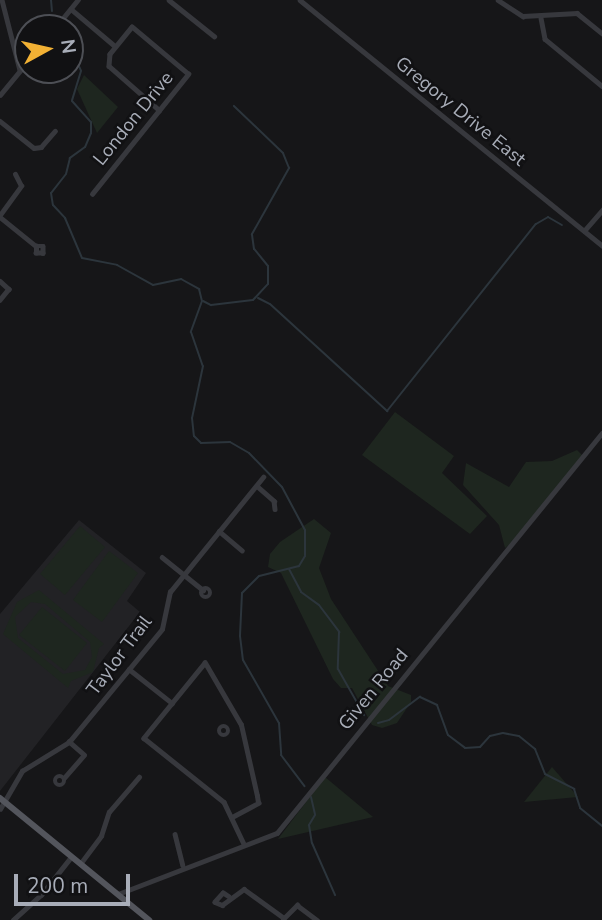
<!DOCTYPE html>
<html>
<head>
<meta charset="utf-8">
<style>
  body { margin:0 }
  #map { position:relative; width:602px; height:920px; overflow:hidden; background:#161618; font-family:"Nunito Sans",sans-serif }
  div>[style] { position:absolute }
  .built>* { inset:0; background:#222225 }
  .green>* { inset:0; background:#1e261f }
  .stream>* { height:2px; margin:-1px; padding:0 1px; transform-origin:1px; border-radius:1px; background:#2c353c }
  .minor>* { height:4.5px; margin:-2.25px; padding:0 2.25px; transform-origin:2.25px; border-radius:2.25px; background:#37383d }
  .minor>.ring { margin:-2.25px; padding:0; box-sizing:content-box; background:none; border:4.5px solid #37383d; border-radius:50% }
  .major>* { height:6px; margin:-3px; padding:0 3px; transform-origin:3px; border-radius:3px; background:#53555c }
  span { translate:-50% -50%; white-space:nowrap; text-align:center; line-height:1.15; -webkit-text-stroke:5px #111113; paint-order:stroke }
  .street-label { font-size:19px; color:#a8adb8 }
  .north { position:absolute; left:14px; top:14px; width:70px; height:70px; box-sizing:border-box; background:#111113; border:2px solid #4d4f55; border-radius:50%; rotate:82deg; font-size:19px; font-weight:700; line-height:28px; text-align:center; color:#a8adb8 }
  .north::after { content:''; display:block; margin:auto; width:24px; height:32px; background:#f2b134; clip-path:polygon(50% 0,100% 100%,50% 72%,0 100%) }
  .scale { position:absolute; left:14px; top:874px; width:116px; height:32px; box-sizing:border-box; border:4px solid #a8adb8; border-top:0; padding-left:9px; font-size:21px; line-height:24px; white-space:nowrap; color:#a8adb8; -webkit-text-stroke:5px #111113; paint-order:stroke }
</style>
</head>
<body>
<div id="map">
  <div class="built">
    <i style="clip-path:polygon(79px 520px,146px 573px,127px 601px,140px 612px,0 791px,0 614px)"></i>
  </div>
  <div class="green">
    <i style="clip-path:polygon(84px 75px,118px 107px,97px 133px,77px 89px)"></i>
    <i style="clip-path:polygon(395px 412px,454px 456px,442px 473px,487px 516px,470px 534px,362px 455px)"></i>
    <i style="clip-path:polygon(577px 450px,583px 456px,520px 537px,505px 548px,499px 525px,463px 485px,466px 463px,509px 487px,526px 462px,552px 461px)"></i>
    <i style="clip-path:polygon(314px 519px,331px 533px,319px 568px,331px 599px,388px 686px,411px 695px,411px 702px,397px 723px,382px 728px,372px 725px,352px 688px,341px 688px,333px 679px,281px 573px,268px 567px,270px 554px,280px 542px)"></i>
    <i style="clip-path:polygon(80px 526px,105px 547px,65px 595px,40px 574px)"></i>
    <i style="clip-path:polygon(109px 551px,138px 573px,102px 622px,73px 600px)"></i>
    <i style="clip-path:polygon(evenodd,39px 590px,104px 644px,99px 648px,93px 672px,71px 681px,68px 688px,3px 634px,17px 602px,39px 590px,31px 602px,45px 604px,90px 642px,92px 657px,85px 670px,63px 674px,18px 638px,15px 617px,31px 602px)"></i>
    <i style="clip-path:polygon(42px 607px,87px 643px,65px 671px,19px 635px)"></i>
    <i style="clip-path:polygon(552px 767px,578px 797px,524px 802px)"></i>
    <i style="clip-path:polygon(325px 777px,373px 817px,278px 839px)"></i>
  </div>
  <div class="stream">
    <i style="left:51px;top:0;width:11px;rotate:85deg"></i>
    <i style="left:70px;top:47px;width:26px;rotate:65deg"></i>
    <i style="left:81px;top:71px;width:31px;rotate:107deg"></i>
    <i style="left:72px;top:101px;width:28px;rotate:48deg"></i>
    <i style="left:91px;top:122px;width:11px;rotate:90deg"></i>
    <i style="left:91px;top:133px;width:15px;rotate:113deg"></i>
    <i style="left:85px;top:147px;width:19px;rotate:144deg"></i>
    <i style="left:70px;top:158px;width:16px;rotate:104deg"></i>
    <i style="left:66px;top:174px;width:24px;rotate:128deg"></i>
    <i style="left:51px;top:193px;width:12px;rotate:81deg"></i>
    <i style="left:53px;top:205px;width:18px;rotate:47deg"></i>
    <i style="left:65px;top:218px;width:43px;rotate:67deg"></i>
    <i style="left:82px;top:258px;width:36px;rotate:11deg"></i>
    <i style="left:117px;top:265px;width:41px;rotate:29.1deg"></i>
    <i style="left:153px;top:285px;width:29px;rotate:-12deg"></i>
    <i style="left:181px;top:279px;width:21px;rotate:29deg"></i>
    <i style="left:199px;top:289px;width:12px;rotate:76deg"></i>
    <i style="left:202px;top:301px;width:33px;rotate:110deg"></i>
    <i style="left:191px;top:332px;width:36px;rotate:71deg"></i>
    <i style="left:203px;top:366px;width:53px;rotate:101.9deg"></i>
    <i style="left:192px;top:418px;width:18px;rotate:84deg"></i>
    <i style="left:194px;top:436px;width:10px;rotate:45deg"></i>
    <i style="left:201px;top:443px;width:29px;rotate:-2deg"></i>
    <i style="left:230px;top:442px;width:22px;rotate:30deg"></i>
    <i style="left:249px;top:453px;width:47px;rotate:45.9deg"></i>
    <i style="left:282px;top:487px;width:49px;rotate:61.9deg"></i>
    <i style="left:305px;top:530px;width:26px;rotate:90deg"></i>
    <i style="left:305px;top:556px;width:12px;rotate:121deg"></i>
    <i style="left:299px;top:566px;width:41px;rotate:166deg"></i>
    <i style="left:259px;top:576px;width:24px;rotate:135deg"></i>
    <i style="left:242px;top:593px;width:43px;rotate:92.7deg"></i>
    <i style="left:240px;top:636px;width:24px;rotate:83deg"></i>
    <i style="left:243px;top:660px;width:73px;rotate:60.3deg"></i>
    <i style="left:279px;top:723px;width:32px;rotate:86deg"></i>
    <i style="left:281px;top:755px;width:39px;rotate:53deg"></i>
    <i style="left:258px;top:298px;width:13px;rotate:27deg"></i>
    <i style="left:270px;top:304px;width:159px;rotate:42.4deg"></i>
    <i style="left:387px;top:411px;width:239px;rotate:-51.5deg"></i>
    <i style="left:536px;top:224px;width:14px;rotate:-30deg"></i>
    <i style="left:548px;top:217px;width:16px;rotate:30deg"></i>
    <i style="left:203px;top:301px;width:9px;rotate:27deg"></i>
    <i style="left:211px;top:305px;width:42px;rotate:-6.8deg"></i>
    <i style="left:253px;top:300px;width:22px;rotate:-47deg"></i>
    <i style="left:268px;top:284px;width:18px;rotate:-90deg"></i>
    <i style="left:268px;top:266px;width:22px;rotate:-129deg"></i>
    <i style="left:254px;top:249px;width:15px;rotate:-98deg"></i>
    <i style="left:252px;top:234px;width:76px;rotate:-60.7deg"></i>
    <i style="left:289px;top:168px;width:16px;rotate:-112deg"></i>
    <i style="left:283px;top:153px;width:68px;rotate:-136.2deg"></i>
    <i style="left:289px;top:569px;width:26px;rotate:62deg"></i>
    <i style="left:301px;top:592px;width:22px;rotate:36deg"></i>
    <i style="left:319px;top:605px;width:34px;rotate:53deg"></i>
    <i style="left:339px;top:632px;width:37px;rotate:92deg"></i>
    <i style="left:338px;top:669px;width:53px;rotate:60.5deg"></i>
    <i style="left:378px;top:723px;width:11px;rotate:-15deg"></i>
    <i style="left:389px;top:720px;width:39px;rotate:-37deg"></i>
    <i style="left:420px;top:697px;width:19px;rotate:25deg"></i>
    <i style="left:437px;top:705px;width:32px;rotate:70deg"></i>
    <i style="left:448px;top:735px;width:21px;rotate:37deg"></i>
    <i style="left:465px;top:748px;width:15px;rotate:-4deg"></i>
    <i style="left:480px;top:747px;width:15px;rotate:-48deg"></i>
    <i style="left:490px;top:736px;width:13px;rotate:-13deg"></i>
    <i style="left:503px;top:733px;width:16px;rotate:11deg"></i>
    <i style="left:519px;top:736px;width:21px;rotate:39deg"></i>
    <i style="left:535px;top:749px;width:27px;rotate:68deg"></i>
    <i style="left:545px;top:774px;width:33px;rotate:27deg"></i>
    <i style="left:574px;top:789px;width:20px;rotate:72deg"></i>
    <i style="left:580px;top:808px;width:28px;rotate:39deg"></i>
    <i style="left:311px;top:797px;width:18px;rotate:77deg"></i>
    <i style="left:315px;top:815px;width:12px;rotate:121deg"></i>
    <i style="left:309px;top:825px;width:18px;rotate:81deg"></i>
    <i style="left:312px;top:843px;width:57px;rotate:66.1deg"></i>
  </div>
  <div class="minor">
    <i style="left:2px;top:0;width:72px;rotate:75.6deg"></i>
    <i style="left:169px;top:0;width:58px;rotate:38.7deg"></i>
    <i style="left:300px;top:0;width:389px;rotate:39.1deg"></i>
    <i style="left:498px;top:0;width:30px;rotate:33deg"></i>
    <i style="left:523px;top:16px;width:54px;rotate:-3.2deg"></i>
    <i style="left:577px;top:13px;width:32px;rotate:39deg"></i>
    <i style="left:71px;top:9px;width:57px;rotate:40.1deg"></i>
    <i style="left:541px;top:18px;width:21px;rotate:79deg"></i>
    <i style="left:545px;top:39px;width:74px;rotate:39.5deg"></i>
    <i style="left:55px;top:28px;width:36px;rotate:-51deg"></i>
    <i style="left:0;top:95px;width:44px;rotate:-50.5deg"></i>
    <i style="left:0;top:121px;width:43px;rotate:38.5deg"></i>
    <i style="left:34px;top:148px;width:7px;rotate:-8deg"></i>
    <i style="left:41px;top:147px;width:21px;rotate:-49deg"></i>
    <i style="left:92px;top:194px;width:154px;rotate:-51.3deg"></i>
    <i style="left:188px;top:74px;width:73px;rotate:-140deg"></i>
    <i style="left:132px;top:27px;width:35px;rotate:129deg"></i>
    <i style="left:110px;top:54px;width:12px;rotate:95deg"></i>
    <i style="left:109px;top:66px;width:67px;rotate:41.3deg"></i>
    <i style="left:0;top:215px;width:36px;rotate:-54deg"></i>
    <i style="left:21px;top:186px;width:13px;rotate:-117deg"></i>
    <i style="left:0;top:217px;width:46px;rotate:38.9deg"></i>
    <i style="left:36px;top:246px;width:7px"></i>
    <i style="left:43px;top:246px;width:7px;rotate:90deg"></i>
    <i style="left:43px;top:253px;width:7px;rotate:180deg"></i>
    <i style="left:36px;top:253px;width:7px;rotate:-90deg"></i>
    <i style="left:584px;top:231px;width:28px;rotate:-49deg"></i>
    <i style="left:0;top:281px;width:12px;rotate:42deg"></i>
    <i style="left:9px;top:289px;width:14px;rotate:129deg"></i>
    <i style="left:257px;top:486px;width:23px;rotate:41deg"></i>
    <i style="left:274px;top:501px;width:8px;rotate:83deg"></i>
    <i style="left:219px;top:531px;width:30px;rotate:40deg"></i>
    <i style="left:162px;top:557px;width:53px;rotate:38.8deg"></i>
    <i class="ring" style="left:201px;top:588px;width:5.5px;height:5.5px"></i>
    <i style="left:129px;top:669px;width:55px;rotate:38.3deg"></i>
    <i class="ring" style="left:219px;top:726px;width:5.5px;height:5.5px"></i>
    <i class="ring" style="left:55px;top:776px;width:5.5px;height:5.5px"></i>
    <i style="left:64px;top:778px;width:30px;rotate:-49deg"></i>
    <i style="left:84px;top:755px;width:20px;rotate:-139deg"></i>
    <i style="left:0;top:809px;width:44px;rotate:-59.9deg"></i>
    <i style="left:22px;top:771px;width:55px;rotate:-31.7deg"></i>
    <i style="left:69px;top:742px;width:146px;rotate:-50.5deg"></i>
    <i style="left:162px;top:629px;width:38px;rotate:-78deg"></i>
    <i style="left:170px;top:592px;width:148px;rotate:-51deg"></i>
    <i style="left:232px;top:817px;width:30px;rotate:-28deg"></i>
    <i style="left:258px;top:803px;width:7px;rotate:-98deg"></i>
    <i style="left:257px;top:796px;width:73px;rotate:-102.7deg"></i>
    <i style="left:241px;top:725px;width:72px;rotate:-120.1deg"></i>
    <i style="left:205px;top:663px;width:97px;rotate:129.1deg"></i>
    <i style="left:144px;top:738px;width:102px;rotate:38.7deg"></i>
    <i style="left:224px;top:802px;width:47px;rotate:64.5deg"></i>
    <i style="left:175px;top:834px;width:32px;rotate:76deg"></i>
    <i style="left:80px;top:864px;width:35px;rotate:-53deg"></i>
    <i style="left:101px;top:836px;width:25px;rotate:-72deg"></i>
    <i style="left:109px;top:812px;width:46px;rotate:-49.4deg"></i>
    <i style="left:118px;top:894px;width:170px;rotate:-21deg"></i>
    <i style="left:277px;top:833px;width:515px;rotate:-50.91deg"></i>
    <i style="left:229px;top:897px;width:7px;rotate:-146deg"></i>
    <i style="left:223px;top:893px;width:12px;rotate:132deg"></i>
    <i style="left:215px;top:902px;width:8px;rotate:23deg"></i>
    <i style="left:222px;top:905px;width:27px;rotate:-36deg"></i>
    <i style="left:244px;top:889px;width:49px;rotate:35.9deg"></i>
    <i style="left:283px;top:919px;width:20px;rotate:-45deg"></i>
    <i style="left:297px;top:905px;width:25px;rotate:37deg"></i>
    <i style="left:13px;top:920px;width:38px;rotate:-42deg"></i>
    <i style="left:41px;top:895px;width:48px;rotate:-51.7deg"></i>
  </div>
  <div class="major">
    <i style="left:0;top:798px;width:193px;rotate:39.3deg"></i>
  </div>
  <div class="street-label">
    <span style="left:460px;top:112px;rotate:39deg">Gregory Drive East</span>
    <span style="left:134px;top:119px;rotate:-51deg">London Drive</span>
    <span style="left:120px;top:656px;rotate:-53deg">Taylor Trail</span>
    <span style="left:374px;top:690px;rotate:-51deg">Given Road</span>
  </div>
  <div class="north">N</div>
  <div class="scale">200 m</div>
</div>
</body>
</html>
